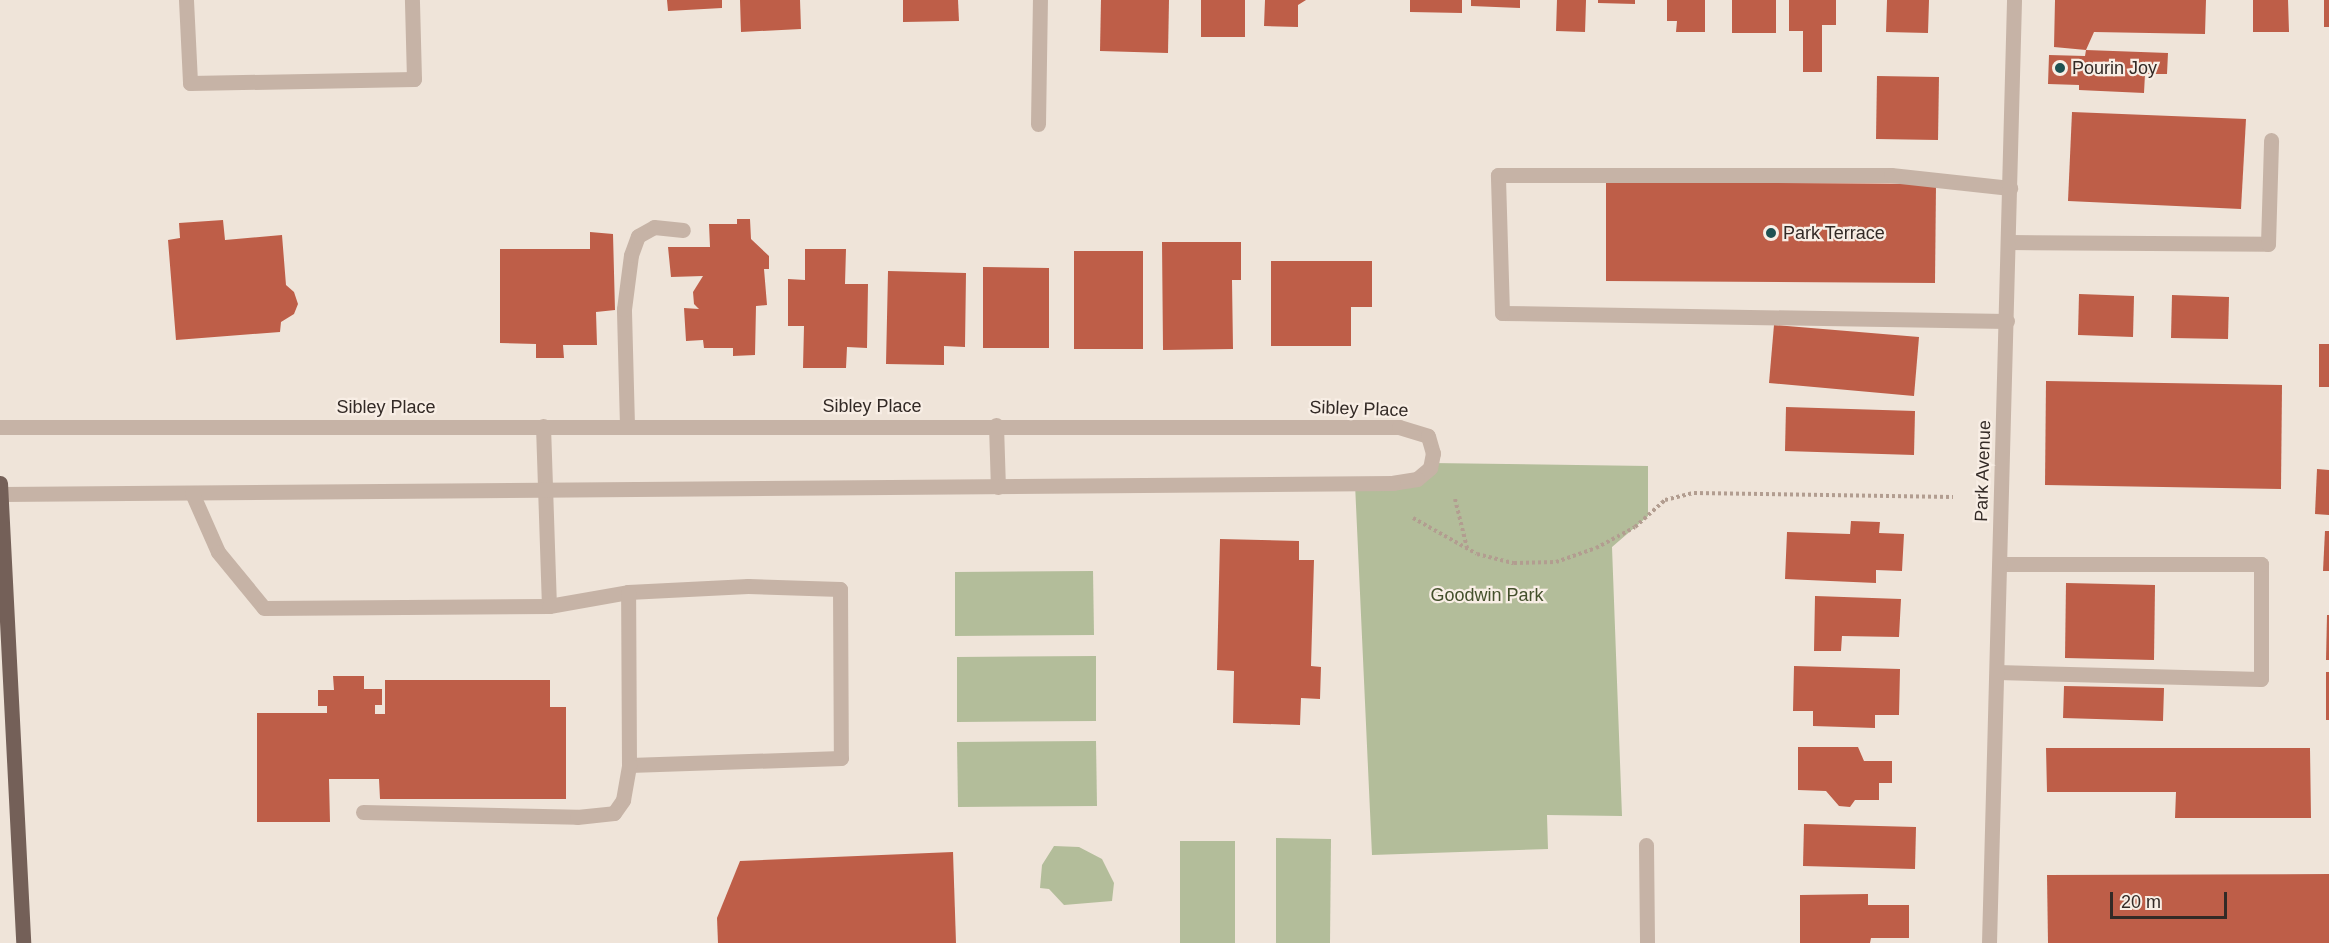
<!DOCTYPE html>
<html>
<head>
<meta charset="utf-8">
<style>
  body { margin:0 }
  #map { position:relative; width:2329px; height:943px; overflow:hidden; background:#efe4d9; font-family:Helvetica,sans-serif }
  div>[style] { position:absolute }
  .green>* { inset:0; background:#b3bd9a }
  .building>* { inset:0; background:#be5e48 }
  .path>* { height:4px; margin-top:-2px; transform-origin:0; background:repeating-linear-gradient(90deg,#b29d90 0 3px,transparent 0 6px) }
  .minor>* { height:15px; margin:-7.5px; padding:0 7.5px; transform-origin:7.5px; border-radius:7.5px; background:#c6b3a6 }
  .major>* { height:15px; margin:-7.5px; padding:0 7.5px; transform-origin:7.5px; border-radius:7.5px; background:#746058 }
  .dots>* { width:16px; height:16px; translate:-50% -50%; box-sizing:border-box; border:3px solid #f8eee5; border-radius:50% }
  span { translate:-50% -50%; white-space:nowrap; text-align:center; line-height:1.15; -webkit-text-stroke:4.5px #f8eee5; paint-order:stroke }
  .poi-label { font-size:18px; color:#332a26 }
  .left { translate:0 -50%; text-align:left }
  .street-label { font-size:18px; color:#332a26 }
  .park-label { font-size:18px; color:#44502c }
  .scale { position:absolute; left:2110px; top:892px; width:117px; height:27px; box-sizing:border-box; border:3px solid #332a26; border-top:0; padding-left:8px; font-size:18px; line-height:21px; white-space:nowrap; color:#332a26; -webkit-text-stroke:4px #f8eee5; paint-order:stroke }
</style>
</head>
<body>
<div id="map">
  <div class="green">
    <i style="clip-path:polygon(1431px 463px,1648px 466px,1648px 516px,1612px 547px,1622px 816px,1547px 815px,1548px 849px,1372px 855px,1355px 484px,1405px 481px)"></i>
    <i style="clip-path:polygon(1093px 571px,1094px 635px,955px 636px,955px 572px)"></i>
    <i style="clip-path:polygon(1096px 656px,1096px 721px,957px 722px,957px 657px)"></i>
    <i style="clip-path:polygon(1096px 741px,1097px 806px,958px 807px,957px 742px)"></i>
    <i style="clip-path:polygon(1276px 838px,1331px 839px,1330px 943px,1276px 943px)"></i>
    <i style="clip-path:polygon(1180px 841px,1235px 841px,1235px 943px,1180px 943px)"></i>
    <i style="clip-path:polygon(1054px 846px,1079px 847px,1102px 859px,1114px 883px,1112px 901px,1064px 905px,1049px 889px,1040px 888px,1042px 865px)"></i>
  </div>
  <div class="building">
    <i style="clip-path:polygon(667px 0,722px 0,722px 8px,668px 11px)"></i>
    <i style="clip-path:polygon(740px 0,800px 0,801px 29px,741px 32px)"></i>
    <i style="clip-path:polygon(903px 0,958px 0,959px 21px,903px 22px)"></i>
    <i style="clip-path:polygon(1101px 0,1169px 0,1168px 53px,1100px 51px)"></i>
    <i style="clip-path:polygon(1201px 0,1245px 0,1245px 37px,1201px 37px)"></i>
    <i style="clip-path:polygon(1265px 0,1306px 0,1298px 5px,1298px 27px,1264px 26px)"></i>
    <i style="clip-path:polygon(1410px 0,1462px 0,1462px 13px,1410px 12px)"></i>
    <i style="clip-path:polygon(1471px 0,1520px 0,1520px 8px,1471px 6px)"></i>
    <i style="clip-path:polygon(1557px 0,1586px 0,1585px 32px,1556px 31px)"></i>
    <i style="clip-path:polygon(1598px 0,1635px 0,1635px 4px,1598px 3px)"></i>
    <i style="clip-path:polygon(1667px 0,1705px 0,1705px 32px,1676px 32px,1677px 21px,1667px 21px)"></i>
    <i style="clip-path:polygon(1732px 0,1776px 0,1776px 33px,1732px 33px)"></i>
    <i style="clip-path:polygon(1789px 0,1836px 0,1836px 25px,1822px 25px,1822px 72px,1803px 72px,1803px 31px,1789px 31px)"></i>
    <i style="clip-path:polygon(1887px 0,1929px 0,1928px 33px,1886px 32px)"></i>
    <i style="clip-path:polygon(2055px 0,2206px 0,2205px 34px,2094px 32px,2086px 50px,2054px 47px)"></i>
    <i style="clip-path:polygon(2253px 0,2288px 0,2289px 32px,2253px 32px)"></i>
    <i style="clip-path:polygon(2324px 0,2329px 0,2329px 27px,2324px 27px)"></i>
    <i style="clip-path:polygon(2086px 50px,2168px 53px,2167px 74px,2145px 74px,2144px 93px,2079px 90px,2079px 85px,2048px 84px,2049px 55px,2085px 56px)"></i>
    <i style="clip-path:polygon(1877px 76px,1939px 77px,1938px 140px,1876px 139px)"></i>
    <i style="clip-path:polygon(2072px 112px,2246px 119px,2241px 209px,2068px 201px)"></i>
    <i style="clip-path:polygon(1606px 182px,1936px 184px,1935px 283px,1606px 281px)"></i>
    <i style="clip-path:polygon(737px 219px,750px 219px,751px 239px,769px 256px,769px 269px,764px 269px,767px 305px,756px 306px,755px 355px,733px 356px,733px 348px,704px 348px,703px 340px,686px 341px,684px 308px,699px 309px,694px 304px,693px 292px,703px 276px,671px 277px,668px 247px,710px 247px,709px 224px,737px 224px)"></i>
    <i style="clip-path:polygon(223px 220px,225px 240px,282px 235px,286px 285px,294px 292px,298px 304px,294px 314px,281px 322px,280px 332px,176px 340px,168px 240px,180px 238px,179px 223px)"></i>
    <i style="clip-path:polygon(590px 232px,613px 234px,615px 310px,596px 312px,597px 345px,563px 345px,564px 358px,536px 358px,536px 344px,500px 343px,500px 249px,590px 249px)"></i>
    <i style="clip-path:polygon(1162px 242px,1241px 242px,1241px 280px,1232px 280px,1233px 349px,1163px 350px)"></i>
    <i style="clip-path:polygon(805px 249px,846px 249px,845px 284px,868px 284px,867px 348px,847px 347px,846px 368px,803px 368px,804px 326px,788px 326px,788px 279px,805px 280px)"></i>
    <i style="clip-path:polygon(1074px 251px,1143px 251px,1143px 349px,1074px 349px)"></i>
    <i style="clip-path:polygon(1271px 261px,1372px 261px,1372px 307px,1351px 307px,1351px 346px,1271px 346px)"></i>
    <i style="clip-path:polygon(983px 267px,1049px 268px,1049px 348px,983px 348px)"></i>
    <i style="clip-path:polygon(888px 271px,966px 273px,965px 347px,944px 346px,944px 365px,886px 364px)"></i>
    <i style="clip-path:polygon(2079px 294px,2134px 296px,2133px 337px,2078px 335px)"></i>
    <i style="clip-path:polygon(2172px 295px,2229px 297px,2228px 339px,2171px 338px)"></i>
    <i style="clip-path:polygon(1774px 325px,1919px 337px,1914px 396px,1769px 383px)"></i>
    <i style="clip-path:polygon(2319px 344px,2329px 344px,2329px 387px,2319px 387px)"></i>
    <i style="clip-path:polygon(2046px 381px,2282px 385px,2281px 489px,2045px 485px)"></i>
    <i style="clip-path:polygon(1786px 407px,1915px 411px,1914px 455px,1785px 451px)"></i>
    <i style="clip-path:polygon(2317px 469px,2329px 470px,2329px 515px,2315px 514px)"></i>
    <i style="clip-path:polygon(1851px 521px,1880px 522px,1879px 533px,1904px 534px,1902px 571px,1876px 570px,1876px 583px,1785px 579px,1787px 532px,1850px 534px)"></i>
    <i style="clip-path:polygon(2325px 531px,2329px 531px,2329px 571px,2323px 571px)"></i>
    <i style="clip-path:polygon(1220px 539px,1299px 541px,1299px 560px,1314px 560px,1311px 666px,1321px 667px,1320px 699px,1301px 698px,1300px 725px,1233px 723px,1234px 671px,1217px 670px)"></i>
    <i style="clip-path:polygon(2066px 583px,2155px 585px,2154px 660px,2065px 658px)"></i>
    <i style="clip-path:polygon(1815px 596px,1901px 599px,1899px 637px,1842px 636px,1841px 651px,1814px 651px)"></i>
    <i style="clip-path:polygon(2327px 615px,2329px 615px,2329px 660px,2326px 660px)"></i>
    <i style="clip-path:polygon(1794px 666px,1900px 669px,1899px 715px,1875px 715px,1875px 728px,1813px 726px,1813px 711px,1793px 711px)"></i>
    <i style="clip-path:polygon(2326px 672px,2329px 672px,2329px 720px,2326px 720px)"></i>
    <i style="clip-path:polygon(333px 676px,364px 676px,364px 689px,382px 689px,382px 705px,375px 705px,375px 714px,385px 714px,385px 680px,550px 680px,550px 707px,566px 707px,566px 799px,380px 799px,379px 779px,329px 779px,330px 822px,257px 822px,257px 713px,327px 713px,327px 706px,318px 706px,318px 690px,334px 690px)"></i>
    <i style="clip-path:polygon(2064px 686px,2164px 688px,2163px 721px,2063px 718px)"></i>
    <i style="clip-path:polygon(1798px 747px,1858px 747px,1864px 761px,1892px 761px,1892px 783px,1879px 783px,1879px 800px,1855px 800px,1850px 807px,1839px 806px,1826px 791px,1798px 790px)"></i>
    <i style="clip-path:polygon(2046px 748px,2310px 748px,2311px 818px,2175px 818px,2176px 792px,2047px 792px)"></i>
    <i style="clip-path:polygon(1804px 824px,1916px 827px,1915px 869px,1803px 866px)"></i>
    <i style="clip-path:polygon(953px 852px,956px 943px,718px 943px,717px 918px,740px 861px)"></i>
    <i style="clip-path:polygon(2329px 874px,2329px 943px,2048px 943px,2047px 875px)"></i>
    <i style="clip-path:polygon(1868px 894px,1868px 905px,1909px 905px,1909px 938px,1871px 938px,1870px 943px,1800px 943px,1800px 895px)"></i>
  </div>
  <div class="path">
    <i style="left:1455px;top:499px;width:50px;rotate:76.2deg"></i>
    <i style="left:1413px;top:518px;width:73px;rotate:29.4deg"></i>
    <i style="left:1477px;top:554px;width:38px;rotate:14deg"></i>
    <i style="left:1514px;top:563px;width:42px;rotate:-1.4deg"></i>
    <i style="left:1556px;top:562px;width:42px;rotate:-19.3deg"></i>
    <i style="left:1596px;top:548px;width:44px;rotate:-28.3deg"></i>
    <i style="left:1635px;top:527px;width:40px;rotate:-42deg"></i>
    <i style="left:1665px;top:500px;width:30px;rotate:-14deg"></i>
    <i style="left:1694px;top:493px;width:259px;rotate:0.9deg"></i>
  </div>
  <div class="minor">
    <i style="left:186px;top:0;width:83px;rotate:87.2deg"></i>
    <i style="left:190px;top:83px;width:224px;rotate:-1deg"></i>
    <i style="left:414px;top:79px;width:79px;rotate:-91.5deg"></i>
    <i style="left:1038px;top:124px;width:124px;rotate:-89.1deg"></i>
    <i style="left:2009px;top:242px;width:259px;rotate:0.4deg"></i>
    <i style="left:2268px;top:244px;width:104px;rotate:-88.3deg"></i>
    <i style="left:2007px;top:321px;width:505px;rotate:-179.09deg"></i>
    <i style="left:1502px;top:313px;width:138px;rotate:-91.7deg"></i>
    <i style="left:1498px;top:175px;width:393px"></i>
    <i style="left:1891px;top:175px;width:120px;rotate:6.2deg"></i>
    <i style="left:996px;top:425px;width:62px;rotate:88.2deg"></i>
    <i style="left:543px;top:426px;width:180px;rotate:88.1deg"></i>
    <i style="left:627px;top:426px;width:117px;rotate:-91.5deg"></i>
    <i style="left:624px;top:309px;width:54px;rotate:-82.6deg"></i>
    <i style="left:631px;top:255px;width:20px;rotate:-70deg"></i>
    <i style="left:638px;top:236px;width:18px;rotate:-29deg"></i>
    <i style="left:654px;top:227px;width:29px;rotate:6deg"></i>
    <i style="left:0;top:427px;width:1399px"></i>
    <i style="left:1399px;top:427px;width:30px;rotate:17deg"></i>
    <i style="left:1428px;top:436px;width:18px;rotate:74deg"></i>
    <i style="left:1433px;top:453px;width:15px;rotate:101deg"></i>
    <i style="left:1430px;top:468px;width:17px;rotate:140deg"></i>
    <i style="left:1417px;top:479px;width:24px;rotate:171deg"></i>
    <i style="left:1393px;top:483px;width:1392px;rotate:179.55deg"></i>
    <i style="left:192px;top:493px;width:64px;rotate:66.2deg"></i>
    <i style="left:218px;top:552px;width:72px;rotate:50.6deg"></i>
    <i style="left:264px;top:608px;width:285px;rotate:-0.4deg"></i>
    <i style="left:549px;top:606px;width:80px;rotate:-10deg"></i>
    <i style="left:628px;top:592px;width:120px;rotate:-2.9deg"></i>
    <i style="left:748px;top:586px;width:92px;rotate:1.9deg"></i>
    <i style="left:840px;top:589px;width:169px;rotate:89.7deg"></i>
    <i style="left:841px;top:758px;width:212px;rotate:178.1deg"></i>
    <i style="left:629px;top:765px;width:173px;rotate:-90.3deg"></i>
    <i style="left:1997px;top:672px;width:264px;rotate:1.5deg"></i>
    <i style="left:2261px;top:679px;width:115px;rotate:-90deg"></i>
    <i style="left:2261px;top:564px;width:261px;rotate:180deg"></i>
    <i style="left:363px;top:812px;width:214px;rotate:1.3deg"></i>
    <i style="left:577px;top:817px;width:37px;rotate:-6deg"></i>
    <i style="left:614px;top:813px;width:16px;rotate:-55deg"></i>
    <i style="left:623px;top:800px;width:36px;rotate:-80deg"></i>
    <i style="left:1646px;top:845px;width:98px;rotate:89.4deg"></i>
    <i style="left:1989px;top:943px;width:943px;rotate:-88.48deg"></i>
  </div>
  <div class="major">
    <i style="left:0;top:483px;width:461px;rotate:87.1deg"></i>
  </div>
  <div class="dots">
    <i style="left:2060px;top:68px;background:#1f5152"></i>
    <i style="left:1771px;top:233px;background:#1f5152"></i>
  </div>
  <div class="poi-label">
    <span class="left" style="left:2072px;top:68px">Pourin Joy</span>
    <span class="left" style="left:1783px;top:233px">Park Terrace</span>
  </div>
  <div class="street-label">
    <span style="left:872px;top:406px">Sibley Place</span>
    <span style="left:386px;top:407px">Sibley Place</span>
    <span style="left:1359px;top:409px;rotate:2deg">Sibley Place</span>
    <span style="left:1983px;top:471px;rotate:-88deg">Park Avenue</span>
  </div>
  <div class="park-label">
    <span style="left:1487px;top:595px">Goodwin Park</span>
  </div>
  <div class="scale">20 m</div>
</div>
</body>
</html>
